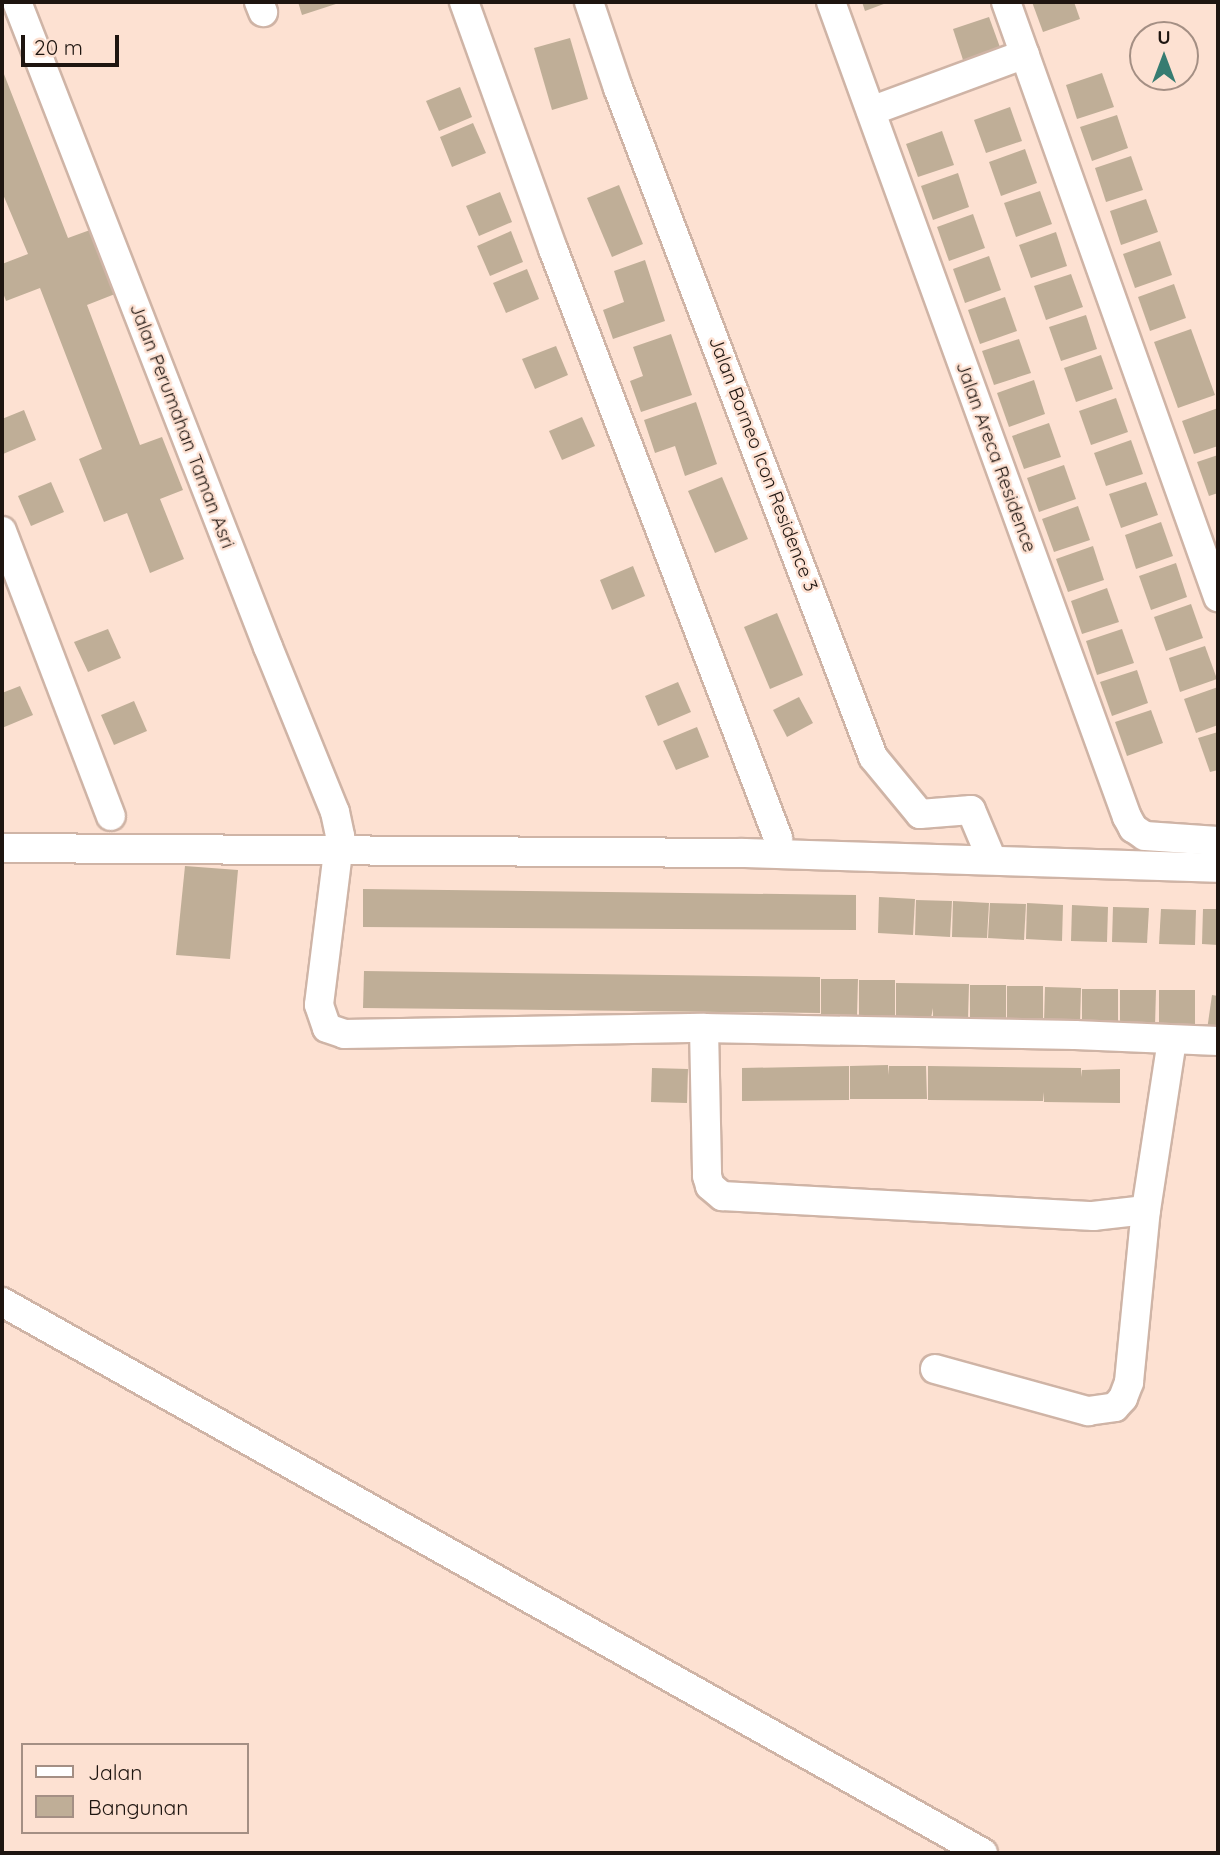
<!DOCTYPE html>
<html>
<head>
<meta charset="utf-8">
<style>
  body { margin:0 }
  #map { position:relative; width:1220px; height:1855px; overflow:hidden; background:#fde1d2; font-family:Quicksand,sans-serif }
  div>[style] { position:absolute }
  .building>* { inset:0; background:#bfae97 }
  .roads { filter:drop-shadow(2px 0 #cfb4a6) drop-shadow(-2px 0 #cfb4a6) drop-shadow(0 2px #cfb4a6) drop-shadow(0 -2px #cfb4a6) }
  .street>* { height:28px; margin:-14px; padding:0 14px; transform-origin:14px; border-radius:14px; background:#fff }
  span { translate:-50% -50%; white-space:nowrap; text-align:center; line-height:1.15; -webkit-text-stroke:5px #fde1d2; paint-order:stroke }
  .street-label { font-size:19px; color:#1e1510 }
  .frame { position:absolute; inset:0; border:4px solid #1e1510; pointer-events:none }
  .legend { position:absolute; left:21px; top:1743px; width:228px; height:91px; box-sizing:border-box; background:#fde1d2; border:2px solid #a48f84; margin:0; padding:9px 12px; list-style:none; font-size:21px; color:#1e1510 }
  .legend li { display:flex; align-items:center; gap:14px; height:35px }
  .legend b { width:35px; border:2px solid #a48f84 }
  .north { position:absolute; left:1129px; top:21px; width:70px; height:70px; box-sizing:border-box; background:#fde1d2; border:2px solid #a48f84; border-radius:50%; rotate:0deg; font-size:19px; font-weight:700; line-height:28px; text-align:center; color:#1e1510 }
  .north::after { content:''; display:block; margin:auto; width:24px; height:32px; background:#377c71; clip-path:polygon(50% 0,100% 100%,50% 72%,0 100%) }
  .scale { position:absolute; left:21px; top:35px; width:98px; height:32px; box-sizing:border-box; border:4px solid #1e1510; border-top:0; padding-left:9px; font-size:21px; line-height:24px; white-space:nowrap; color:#1e1510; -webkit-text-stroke:5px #fde1d2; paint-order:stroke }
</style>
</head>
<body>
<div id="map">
  <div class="building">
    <i style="clip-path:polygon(298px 2px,342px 2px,302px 15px)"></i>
    <i style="clip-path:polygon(862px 2px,889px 2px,865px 11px)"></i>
    <i style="clip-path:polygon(1032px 2px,1074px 2px,1080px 19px,1043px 32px)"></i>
    <i style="clip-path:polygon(989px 17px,1001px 50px,964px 63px,953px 29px)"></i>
    <i style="clip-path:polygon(570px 38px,588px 99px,552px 110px,534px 48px)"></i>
    <i style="clip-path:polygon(2px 69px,68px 238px,90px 230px,115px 294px,87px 305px,140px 445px,162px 437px,183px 490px,160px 499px,184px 559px,150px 573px,127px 513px,104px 522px,79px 459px,102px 449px,40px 288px,6px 301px,2px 290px,2px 264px,28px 254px,2px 192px)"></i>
    <i style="clip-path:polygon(1102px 73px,1114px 107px,1077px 119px,1066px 85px)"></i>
    <i style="clip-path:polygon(460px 87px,472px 117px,439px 131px,426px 101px)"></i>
    <i style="clip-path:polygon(1010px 107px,1022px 141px,986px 153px,974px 120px)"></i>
    <i style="clip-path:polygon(1117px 115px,1128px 148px,1092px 161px,1080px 127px)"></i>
    <i style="clip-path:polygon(473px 123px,486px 153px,452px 167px,440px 137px)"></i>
    <i style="clip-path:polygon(942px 131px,954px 165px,918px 177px,906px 144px)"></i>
    <i style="clip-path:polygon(1025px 149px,1037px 183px,1001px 196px,989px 162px)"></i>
    <i style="clip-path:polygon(1131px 156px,1143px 190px,1106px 202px,1095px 168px)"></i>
    <i style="clip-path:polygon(958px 173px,969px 207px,933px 220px,921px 186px)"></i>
    <i style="clip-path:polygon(619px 185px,643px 244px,612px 257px,587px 198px)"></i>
    <i style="clip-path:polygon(1040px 191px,1052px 224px,1016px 237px,1004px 203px)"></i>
    <i style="clip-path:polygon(500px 192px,512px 222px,479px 236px,466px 206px)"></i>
    <i style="clip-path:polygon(1146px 199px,1158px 232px,1121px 245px,1110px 211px)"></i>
    <i style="clip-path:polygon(973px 214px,985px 248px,949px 261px,937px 227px)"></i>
    <i style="clip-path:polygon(511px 231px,523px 262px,490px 276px,477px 246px)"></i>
    <i style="clip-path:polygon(1056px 232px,1067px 266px,1031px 278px,1019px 245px)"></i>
    <i style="clip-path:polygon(1160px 241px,1172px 275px,1135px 288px,1123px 254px)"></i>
    <i style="clip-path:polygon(989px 256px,1001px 290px,965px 303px,953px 269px)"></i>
    <i style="clip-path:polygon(645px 260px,665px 321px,613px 339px,603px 310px,624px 302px,614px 271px)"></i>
    <i style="clip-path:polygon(527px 269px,539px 299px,506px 313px,493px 283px)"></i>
    <i style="clip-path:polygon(1071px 274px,1083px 307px,1046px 320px,1034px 286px)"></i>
    <i style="clip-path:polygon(1174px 284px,1186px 318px,1150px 331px,1138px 297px)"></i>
    <i style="clip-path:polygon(1005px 297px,1017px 331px,980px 344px,968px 310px)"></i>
    <i style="clip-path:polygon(1086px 315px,1097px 349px,1061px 361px,1049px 327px)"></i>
    <i style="clip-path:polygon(1191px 329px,1215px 395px,1178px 408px,1154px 342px)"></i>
    <i style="clip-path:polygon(671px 334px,692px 395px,641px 412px,630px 381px,643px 376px,633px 347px)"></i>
    <i style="clip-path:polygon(1019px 339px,1031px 373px,994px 385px,982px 351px)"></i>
    <i style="clip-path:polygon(556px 346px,568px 375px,535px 389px,522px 359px)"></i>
    <i style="clip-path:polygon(1101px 355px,1113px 389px,1076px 402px,1064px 368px)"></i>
    <i style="clip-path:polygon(1034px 380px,1045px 414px,1009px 427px,997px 393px)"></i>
    <i style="clip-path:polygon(1116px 398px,1128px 432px,1091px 445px,1079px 411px)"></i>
    <i style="clip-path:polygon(696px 402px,717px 464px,685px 476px,675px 446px,655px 453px,644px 420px)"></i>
    <i style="clip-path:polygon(1218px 408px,1218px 446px,1194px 454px,1182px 421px)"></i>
    <i style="clip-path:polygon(24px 410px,36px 440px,3px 454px,2px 419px)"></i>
    <i style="clip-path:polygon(582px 417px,595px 446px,562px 460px,549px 431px)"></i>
    <i style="clip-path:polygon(1049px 423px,1061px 457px,1024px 469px,1012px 436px)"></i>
    <i style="clip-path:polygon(1131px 440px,1143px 474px,1106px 486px,1094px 453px)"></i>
    <i style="clip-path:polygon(1218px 455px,1218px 493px,1209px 496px,1197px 462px)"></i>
    <i style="clip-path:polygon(1064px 465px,1076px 499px,1039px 512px,1027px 478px)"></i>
    <i style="clip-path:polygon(722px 477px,748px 539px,715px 553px,688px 491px)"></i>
    <i style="clip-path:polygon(51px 482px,64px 512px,31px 526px,18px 496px)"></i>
    <i style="clip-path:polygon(1146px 482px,1158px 515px,1121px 528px,1109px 494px)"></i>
    <i style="clip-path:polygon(1078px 506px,1090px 540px,1054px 552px,1042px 519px)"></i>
    <i style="clip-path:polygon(1161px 522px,1173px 556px,1136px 569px,1125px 535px)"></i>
    <i style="clip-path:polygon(1093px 546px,1104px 580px,1068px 592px,1056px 559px)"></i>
    <i style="clip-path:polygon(1176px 563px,1187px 597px,1151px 610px,1139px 576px)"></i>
    <i style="clip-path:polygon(633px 566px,645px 596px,612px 610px,600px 580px)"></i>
    <i style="clip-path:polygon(1107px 588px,1119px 622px,1082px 634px,1071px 601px)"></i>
    <i style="clip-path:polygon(1191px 604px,1203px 638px,1166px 651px,1154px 617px)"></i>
    <i style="clip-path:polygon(777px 613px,803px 675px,770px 689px,744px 627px)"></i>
    <i style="clip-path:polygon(108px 629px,121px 658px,88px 672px,74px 642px)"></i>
    <i style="clip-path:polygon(1122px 629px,1134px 663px,1097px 675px,1086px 641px)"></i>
    <i style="clip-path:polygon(1205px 646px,1217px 679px,1180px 692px,1169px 658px)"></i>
    <i style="clip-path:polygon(1137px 670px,1148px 703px,1112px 716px,1100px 682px)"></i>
    <i style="clip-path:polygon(678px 682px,691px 712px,658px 726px,645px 696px)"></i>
    <i style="clip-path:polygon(20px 686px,33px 715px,2px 728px,2px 693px)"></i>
    <i style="clip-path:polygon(1218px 687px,1218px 725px,1196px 733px,1184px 699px)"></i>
    <i style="clip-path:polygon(799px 697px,813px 723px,787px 737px,773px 710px)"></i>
    <i style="clip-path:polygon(134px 701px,147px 731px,114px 745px,101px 715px)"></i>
    <i style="clip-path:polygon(1151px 710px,1163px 743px,1127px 756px,1115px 722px)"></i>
    <i style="clip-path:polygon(697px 727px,709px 757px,676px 770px,663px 741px)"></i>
    <i style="clip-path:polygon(1218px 732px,1218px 770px,1210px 772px,1198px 738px)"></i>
    <i style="clip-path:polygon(185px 866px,238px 870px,230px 959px,176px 955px)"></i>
    <i style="clip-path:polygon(363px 889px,856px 895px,856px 930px,363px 927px)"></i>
    <i style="clip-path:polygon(879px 897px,915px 899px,913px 935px,878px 933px)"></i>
    <i style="clip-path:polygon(916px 900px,952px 901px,950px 937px,915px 935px)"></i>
    <i style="clip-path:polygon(953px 901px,989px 903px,987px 938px,952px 937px)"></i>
    <i style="clip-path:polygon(990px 903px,1026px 904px,1024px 940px,988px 938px)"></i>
    <i style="clip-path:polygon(1027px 903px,1063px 905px,1062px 941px,1026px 939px)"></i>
    <i style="clip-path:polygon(1072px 905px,1108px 907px,1107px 942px,1071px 941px)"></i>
    <i style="clip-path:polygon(1113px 907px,1149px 908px,1147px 943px,1112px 942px)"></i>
    <i style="clip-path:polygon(1161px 909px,1196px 910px,1195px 945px,1159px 944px)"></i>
    <i style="clip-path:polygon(1203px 909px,1218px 909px,1218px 945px,1202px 944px)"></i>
    <i style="clip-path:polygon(364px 971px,820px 977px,820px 1013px,363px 1008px)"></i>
    <i style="clip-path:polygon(821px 979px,858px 979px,857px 1015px,821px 1014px)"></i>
    <i style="clip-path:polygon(859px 980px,895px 980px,895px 1016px,859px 1015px)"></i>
    <i style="clip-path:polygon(896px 983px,969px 984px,968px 1019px,933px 1019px,933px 1008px,931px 1018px,896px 1018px)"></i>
    <i style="clip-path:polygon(970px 985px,1006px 985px,1006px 1020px,970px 1020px)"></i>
    <i style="clip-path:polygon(1007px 986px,1043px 986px,1043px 1022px,1007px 1021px)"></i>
    <i style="clip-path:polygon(1045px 987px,1081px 988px,1080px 1023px,1044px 1023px)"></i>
    <i style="clip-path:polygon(1082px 989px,1118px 989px,1118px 1025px,1082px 1024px)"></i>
    <i style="clip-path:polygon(1120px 990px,1156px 990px,1155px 1026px,1120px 1025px)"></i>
    <i style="clip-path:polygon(1159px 990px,1195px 990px,1195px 1026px,1159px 1026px)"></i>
    <i style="clip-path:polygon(1212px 995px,1218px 996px,1218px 1031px,1207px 1030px)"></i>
    <i style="clip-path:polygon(888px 1065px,888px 1075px,889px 1066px,926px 1066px,927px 1099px,850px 1099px,850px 1066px)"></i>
    <i style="clip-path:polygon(849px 1066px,849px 1100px,742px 1101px,742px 1068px)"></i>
    <i style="clip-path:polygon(928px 1066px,1081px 1068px,1081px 1077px,1082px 1070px,1120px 1069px,1120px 1103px,1044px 1102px,1044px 1092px,1043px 1101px,928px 1100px)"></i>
    <i style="clip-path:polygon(652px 1068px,688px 1069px,687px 1103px,651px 1102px)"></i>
  </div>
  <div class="roads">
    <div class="street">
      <i style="left:17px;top:2px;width:692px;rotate:68.74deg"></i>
      <i style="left:268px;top:647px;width:178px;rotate:67.9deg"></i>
      <i style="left:335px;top:812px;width:25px;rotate:78deg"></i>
      <i style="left:340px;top:836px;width:170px;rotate:97.1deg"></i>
      <i style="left:319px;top:1005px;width:24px;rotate:71deg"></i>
      <i style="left:327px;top:1028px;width:18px;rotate:19deg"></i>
      <i style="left:344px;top:1034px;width:360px;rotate:-1deg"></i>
      <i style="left:704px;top:1028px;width:371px;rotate:1.1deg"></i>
      <i style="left:1075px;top:1035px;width:143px;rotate:2.4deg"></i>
      <i style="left:259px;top:2px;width:11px;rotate:68deg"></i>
      <i style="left:464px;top:2px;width:263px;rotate:70.2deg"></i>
      <i style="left:553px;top:249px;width:631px;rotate:69.09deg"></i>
      <i style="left:589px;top:2px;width:91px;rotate:71.4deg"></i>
      <i style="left:618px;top:88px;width:716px;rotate:69.13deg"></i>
      <i style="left:873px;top:757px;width:74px;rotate:50.5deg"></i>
      <i style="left:920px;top:814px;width:51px;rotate:-4.5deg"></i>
      <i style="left:971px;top:810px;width:54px;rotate:67.2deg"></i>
      <i style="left:831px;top:2px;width:867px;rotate:70.04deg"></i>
      <i style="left:1127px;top:817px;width:13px;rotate:61deg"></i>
      <i style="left:1133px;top:828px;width:14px;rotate:34deg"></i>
      <i style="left:1145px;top:836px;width:73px;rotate:3.9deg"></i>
      <i style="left:1006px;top:2px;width:632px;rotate:70.39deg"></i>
      <i style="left:871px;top:111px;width:164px;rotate:-20.3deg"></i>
      <i style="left:2px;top:531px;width:305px;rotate:69.1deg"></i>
      <i style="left:2px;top:848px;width:741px;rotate:0.39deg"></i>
      <i style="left:743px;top:853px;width:475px;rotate:1.8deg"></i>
      <i style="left:704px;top:1028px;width:148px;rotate:88.8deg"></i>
      <i style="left:707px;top:1176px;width:10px;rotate:73deg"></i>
      <i style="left:710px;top:1186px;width:16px;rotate:40deg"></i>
      <i style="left:722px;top:1196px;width:372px;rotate:3.1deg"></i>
      <i style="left:1093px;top:1216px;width:53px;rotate:-6.5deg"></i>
      <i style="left:1146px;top:1210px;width:171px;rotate:-81.3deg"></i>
      <i style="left:2px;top:1302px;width:1125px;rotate:29.32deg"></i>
      <i style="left:935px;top:1369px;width:159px;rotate:15.4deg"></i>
      <i style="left:1088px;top:1411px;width:27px;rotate:-8deg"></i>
      <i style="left:1115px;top:1407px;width:12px;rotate:-48deg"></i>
      <i style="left:1123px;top:1398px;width:17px;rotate:-69deg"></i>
      <i style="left:1129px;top:1382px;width:173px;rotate:-84.4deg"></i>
    </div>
  </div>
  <div class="street-label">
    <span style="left:182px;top:426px;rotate:69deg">Jalan Perumahan Taman Asri</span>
    <span style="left:996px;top:457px;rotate:70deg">Jalan Areca Residence</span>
    <span style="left:763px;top:464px;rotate:69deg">Jalan Borneo Icon Residence 3</span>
  </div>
  <div class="frame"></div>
  <ul class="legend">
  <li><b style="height:9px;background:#fff"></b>Jalan</li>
  <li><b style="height:19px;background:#bfae97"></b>Bangunan</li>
  </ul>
  <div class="north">U</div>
  <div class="scale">20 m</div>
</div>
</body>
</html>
